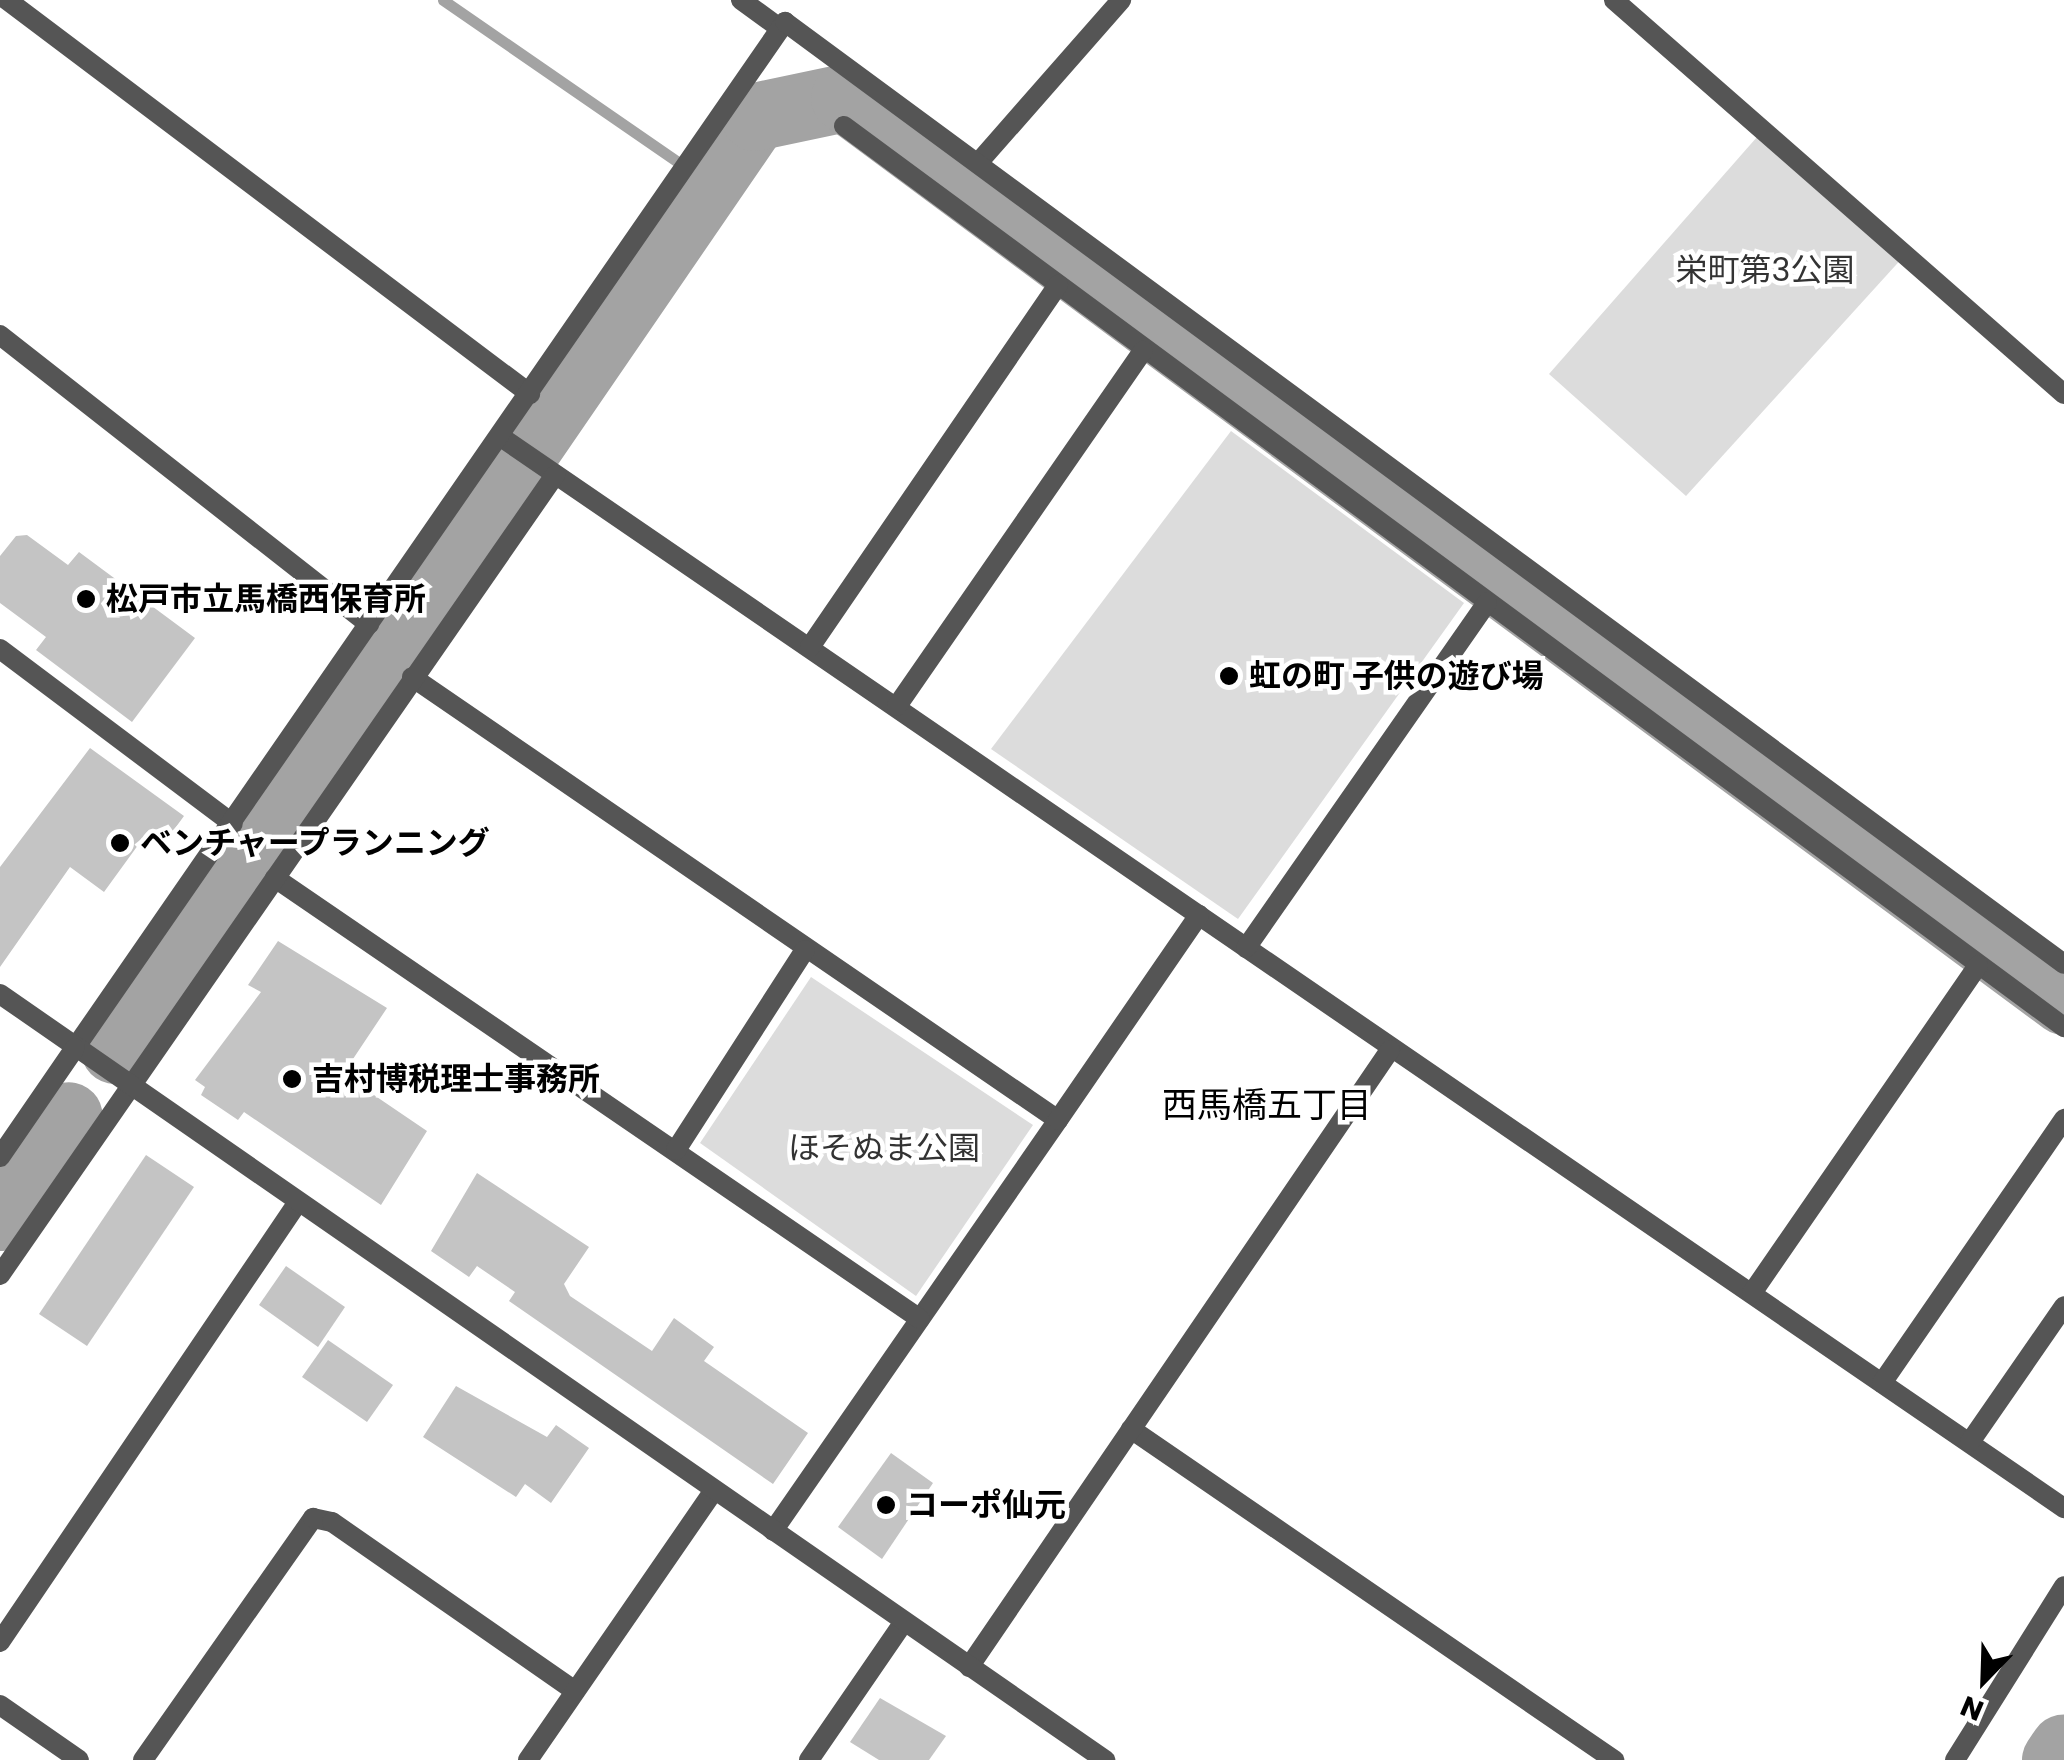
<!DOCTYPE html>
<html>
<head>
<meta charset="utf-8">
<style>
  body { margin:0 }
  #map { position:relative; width:2064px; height:1760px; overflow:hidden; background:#fff; font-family:Poppins,"Noto Sans JP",sans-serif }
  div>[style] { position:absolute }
  .green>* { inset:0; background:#dcdcdc }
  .stream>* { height:11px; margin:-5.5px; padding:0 5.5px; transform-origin:5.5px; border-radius:5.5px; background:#a3a3a3 }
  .river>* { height:68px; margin:-34px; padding:0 34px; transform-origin:34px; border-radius:34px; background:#a3a3a3 }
  .building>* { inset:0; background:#c4c4c4 }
  .minor>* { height:20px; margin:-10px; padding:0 10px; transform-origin:10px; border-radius:10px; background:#555 }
  .tertiary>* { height:20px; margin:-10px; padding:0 10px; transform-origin:10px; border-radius:10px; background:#555 }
  .dots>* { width:28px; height:28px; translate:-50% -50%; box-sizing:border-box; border:5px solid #fff; border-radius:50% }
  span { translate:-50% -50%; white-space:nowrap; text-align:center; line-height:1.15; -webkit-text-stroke:9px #fff; paint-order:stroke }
  .park-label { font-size:32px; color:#333 }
  .poi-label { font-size:32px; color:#000; font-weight:700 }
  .left { translate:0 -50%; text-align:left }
  .neighbourhood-label { font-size:35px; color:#000 }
  .north { position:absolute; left:1934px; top:1630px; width:100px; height:100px; -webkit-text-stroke:8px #fff; paint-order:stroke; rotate:203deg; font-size:28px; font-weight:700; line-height:40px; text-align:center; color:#000 }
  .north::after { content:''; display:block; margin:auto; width:35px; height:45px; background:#000; clip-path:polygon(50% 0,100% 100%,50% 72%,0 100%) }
</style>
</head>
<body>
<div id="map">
  <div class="green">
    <i style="clip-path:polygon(1757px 137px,1905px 255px,1686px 496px,1549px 374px)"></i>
    <i style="clip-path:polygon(1231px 431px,1464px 603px,1238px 919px,991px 749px)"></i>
    <i style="clip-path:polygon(811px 977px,1033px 1125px,916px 1296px,700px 1143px)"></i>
  </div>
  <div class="stream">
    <i style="left:443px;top:0;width:321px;rotate:34.6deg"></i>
  </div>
  <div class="river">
    <i style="left:115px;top:1050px;width:1131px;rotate:-55.55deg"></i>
    <i style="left:755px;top:117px;width:92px;rotate:-11.9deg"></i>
    <i style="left:845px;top:98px;width:1517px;rotate:36.53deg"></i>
    <i style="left:0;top:1217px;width:122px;rotate:-55.7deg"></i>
    <i style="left:2056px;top:1760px;width:14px;rotate:-56deg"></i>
  </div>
  <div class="building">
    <i style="clip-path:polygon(27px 535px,68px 565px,79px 552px,195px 638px,132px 722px,36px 650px,46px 637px,0 603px,0 556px,16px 536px)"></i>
    <i style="clip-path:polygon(90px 748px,184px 816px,165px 842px,149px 830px,104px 892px,70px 867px,0 967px,0 867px)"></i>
    <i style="clip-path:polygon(278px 941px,387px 1008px,343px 1074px,427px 1131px,381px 1205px,244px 1112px,238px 1120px,201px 1095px,205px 1087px,195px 1080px,261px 992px,248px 985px)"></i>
    <i style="clip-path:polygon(146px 1155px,194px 1187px,87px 1346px,39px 1314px)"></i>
    <i style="clip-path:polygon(477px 1173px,589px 1247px,564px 1284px,570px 1296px,652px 1351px,674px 1318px,714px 1347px,704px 1361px,808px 1433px,773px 1484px,509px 1301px,515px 1292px,477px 1266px,469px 1277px,431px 1251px)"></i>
    <i style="clip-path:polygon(286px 1266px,345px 1307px,318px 1347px,259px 1305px)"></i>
    <i style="clip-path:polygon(328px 1340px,393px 1385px,367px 1422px,302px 1377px)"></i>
    <i style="clip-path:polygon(456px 1386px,547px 1437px,556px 1425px,589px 1448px,551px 1503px,525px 1484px,516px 1497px,423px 1437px)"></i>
    <i style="clip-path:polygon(891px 1453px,933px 1483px,882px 1559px,838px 1527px)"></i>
    <i style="clip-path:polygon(880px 1698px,946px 1736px,929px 1760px,879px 1760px,850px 1742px)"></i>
  </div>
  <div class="minor">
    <i style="left:7px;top:0;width:655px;rotate:36.99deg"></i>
    <i style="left:741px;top:0;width:49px;rotate:35.9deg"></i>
    <i style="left:1614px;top:0;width:598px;rotate:41.2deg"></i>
    <i style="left:844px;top:126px;width:1517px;rotate:36.45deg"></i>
    <i style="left:978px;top:163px;width:217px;rotate:-48.7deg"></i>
    <i style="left:0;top:335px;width:469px;rotate:38.1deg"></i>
    <i style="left:501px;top:437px;width:1895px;rotate:34.42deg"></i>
    <i style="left:810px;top:647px;width:439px;rotate:-55.6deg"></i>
    <i style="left:0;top:649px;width:291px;rotate:36.9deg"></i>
    <i style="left:412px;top:677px;width:783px;rotate:34.44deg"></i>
    <i style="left:1058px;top:1120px;width:500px;rotate:124.74deg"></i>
    <i style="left:897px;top:706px;width:432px;rotate:-55.3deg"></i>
    <i style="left:275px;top:878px;width:781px;rotate:34.36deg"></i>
    <i style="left:1246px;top:948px;width:421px;rotate:-55.1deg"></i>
    <i style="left:75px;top:1048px;width:1248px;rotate:-55.32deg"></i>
    <i style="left:785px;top:22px;width:1588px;rotate:36.37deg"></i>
    <i style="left:1058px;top:1120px;width:249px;rotate:-55.5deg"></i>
    <i style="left:676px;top:1150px;width:238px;rotate:-57.2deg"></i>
    <i style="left:0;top:1275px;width:974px;rotate:-55.25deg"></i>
    <i style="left:1752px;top:1293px;width:398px;rotate:-55.4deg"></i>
    <i style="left:1882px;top:1383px;width:321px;rotate:-55.4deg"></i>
    <i style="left:1131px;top:1429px;width:586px;rotate:34.42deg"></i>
    <i style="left:1970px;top:1442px;width:165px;rotate:-55.3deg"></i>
    <i style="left:0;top:1642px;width:528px;rotate:-55.89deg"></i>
    <i style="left:969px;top:1667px;width:747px;rotate:-55.69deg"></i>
    <i style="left:0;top:1705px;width:96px;rotate:34.8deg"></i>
    <i style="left:143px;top:1760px;width:296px;rotate:-54.9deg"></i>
    <i style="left:313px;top:1518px;width:19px;rotate:12deg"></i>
    <i style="left:332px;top:1522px;width:296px;rotate:34.8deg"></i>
    <i style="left:528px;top:1760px;width:328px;rotate:-55.4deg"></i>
    <i style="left:809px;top:1760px;width:166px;rotate:-55.5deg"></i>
    <i style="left:1955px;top:1760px;width:205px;rotate:-57.9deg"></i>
  </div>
  <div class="tertiary">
    <i style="left:0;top:994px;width:1345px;rotate:34.73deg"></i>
    <i style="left:0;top:1157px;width:132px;rotate:-55.5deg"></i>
  </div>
  <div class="dots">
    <i style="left:86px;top:599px;background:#000"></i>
    <i style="left:1229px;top:676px;background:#000"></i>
    <i style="left:120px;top:843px;background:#000"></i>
    <i style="left:292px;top:1079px;background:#000"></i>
    <i style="left:886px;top:1505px;background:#000"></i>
  </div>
  <div class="park-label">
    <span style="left:1765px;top:270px">栄町第3公園</span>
    <span style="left:884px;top:1148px">ほそぬま公園</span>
  </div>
  <div class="poi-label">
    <span class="left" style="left:106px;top:599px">松戸市立馬橋西保育所</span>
    <span class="left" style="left:1249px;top:676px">虹の町 子供の遊び場</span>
    <span class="left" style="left:140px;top:843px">ベンチャープランニング</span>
    <span class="left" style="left:312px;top:1079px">吉村博税理士事務所</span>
    <span class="left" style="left:906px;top:1505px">コーポ仙元</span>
  </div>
  <div class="neighbourhood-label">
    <span style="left:1267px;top:1105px">西馬橋五丁目</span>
  </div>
  <div class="north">N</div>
</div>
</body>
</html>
